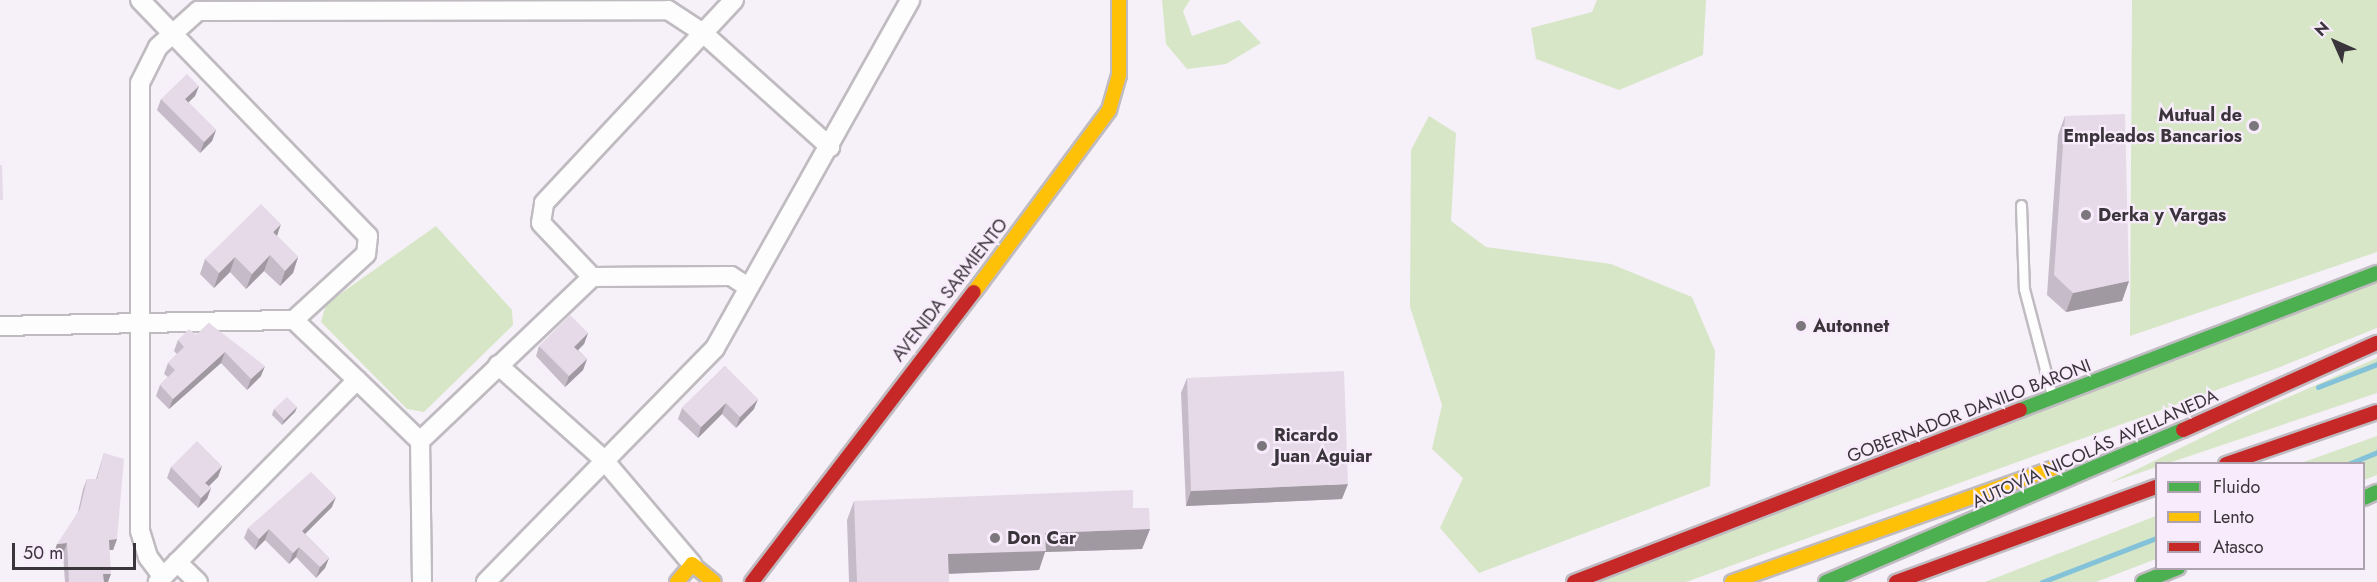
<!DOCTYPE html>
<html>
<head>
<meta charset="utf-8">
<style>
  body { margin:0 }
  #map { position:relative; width:2377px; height:582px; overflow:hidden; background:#f6f0f8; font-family:Jost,sans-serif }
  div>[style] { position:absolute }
  .green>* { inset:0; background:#d7e6c6 }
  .stream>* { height:5px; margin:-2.5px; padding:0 2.5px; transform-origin:2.5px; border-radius:2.5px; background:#83c2d8 }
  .roads { filter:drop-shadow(2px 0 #bfbbc0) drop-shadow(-2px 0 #bfbbc0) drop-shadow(0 2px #bfbbc0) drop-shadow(0 -2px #bfbbc0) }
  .lane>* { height:9px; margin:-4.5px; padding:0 4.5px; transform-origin:4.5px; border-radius:4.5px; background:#fefdfe }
  .street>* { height:18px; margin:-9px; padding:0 9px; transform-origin:9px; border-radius:9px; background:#fefdfe }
  .fast>* { height:14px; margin:-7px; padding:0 7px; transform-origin:7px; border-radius:7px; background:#4caf50 }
  .slow>* { height:14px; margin:-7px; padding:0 7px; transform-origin:7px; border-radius:7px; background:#ffc107 }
  .jam>* { height:14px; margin:-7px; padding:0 7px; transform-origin:7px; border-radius:7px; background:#c62828 }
  .wall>* { inset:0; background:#c6bbc8 }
  .shaded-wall>* { inset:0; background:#a199a2 }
  .building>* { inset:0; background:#e6dae8 }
  .dots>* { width:16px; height:16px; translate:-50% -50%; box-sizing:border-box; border:3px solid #f8ecfc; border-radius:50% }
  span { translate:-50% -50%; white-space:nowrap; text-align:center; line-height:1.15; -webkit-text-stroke:4.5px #f8ecfc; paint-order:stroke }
  .poi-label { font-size:18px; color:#3a353b; font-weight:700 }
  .right { translate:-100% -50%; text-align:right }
  .left { translate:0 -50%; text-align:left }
  .street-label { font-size:18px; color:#3a353b }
  .legend { position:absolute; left:2155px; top:462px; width:210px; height:108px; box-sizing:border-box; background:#f8ecfc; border:2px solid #aca3af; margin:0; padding:8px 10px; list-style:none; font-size:18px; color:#3a353b }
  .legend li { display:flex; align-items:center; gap:12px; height:30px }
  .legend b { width:30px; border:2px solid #aca3af }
  .north { position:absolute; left:2305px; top:12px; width:60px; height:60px; -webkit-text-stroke:4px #f8ecfc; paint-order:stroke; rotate:315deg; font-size:16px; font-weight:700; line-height:24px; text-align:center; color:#3a353b }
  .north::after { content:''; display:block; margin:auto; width:21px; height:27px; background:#3a353b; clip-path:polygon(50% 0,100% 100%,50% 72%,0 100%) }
  .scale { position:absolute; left:12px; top:543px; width:124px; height:27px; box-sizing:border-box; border:3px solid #3a353b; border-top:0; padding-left:8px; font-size:18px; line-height:21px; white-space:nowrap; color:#3a353b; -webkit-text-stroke:4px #f8ecfc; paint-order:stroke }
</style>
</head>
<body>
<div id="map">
  <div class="green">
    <i style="clip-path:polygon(1162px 0,1190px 0,1183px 11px,1192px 36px,1239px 20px,1261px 43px,1226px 64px,1187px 69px,1166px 44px)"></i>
    <i style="clip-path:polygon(1597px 0,1706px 0,1703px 55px,1619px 90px,1536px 59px,1531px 28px,1592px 12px)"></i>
    <i style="clip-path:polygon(2132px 0,2377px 0,2377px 252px,2130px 336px)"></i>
    <i style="clip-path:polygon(1429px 116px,1456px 133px,1451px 221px,1486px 247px,1611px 264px,1692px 297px,1715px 351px,1710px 486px,1479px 573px,1440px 528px,1463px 478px,1432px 449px,1442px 405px,1410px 307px,1411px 150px)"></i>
    <i style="clip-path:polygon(436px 226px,512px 310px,513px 325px,424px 412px,407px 409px,321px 322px,326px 304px)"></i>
    <i style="clip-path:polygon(2377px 282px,2377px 328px,2280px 367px,1686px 582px,1598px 582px)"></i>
    <i style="clip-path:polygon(2377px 358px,2377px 393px,2109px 483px,2250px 414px)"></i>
    <i style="clip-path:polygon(2377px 436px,2377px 475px,2364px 480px,2364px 464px,2301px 463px)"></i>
    <i style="clip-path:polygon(2156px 516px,2156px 559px,2096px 582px,1985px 582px)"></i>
  </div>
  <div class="stream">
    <i style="left:2318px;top:387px;width:63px;rotate:-21.3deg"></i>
    <i style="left:2348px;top:464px;width:31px;rotate:-22deg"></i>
    <i style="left:2042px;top:582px;width:122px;rotate:-21.1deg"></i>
  </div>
  <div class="roads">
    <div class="lane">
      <i style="left:2021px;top:205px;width:84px;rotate:88deg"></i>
      <i style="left:2024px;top:289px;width:111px;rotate:75.3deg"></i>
    </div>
    <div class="street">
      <i style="left:140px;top:0;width:328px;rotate:46deg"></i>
      <i style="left:368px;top:236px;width:18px;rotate:96deg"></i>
      <i style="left:366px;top:254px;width:98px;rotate:137.5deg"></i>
      <i style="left:592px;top:277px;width:74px;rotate:-133.4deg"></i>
      <i style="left:541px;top:223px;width:20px;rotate:-81deg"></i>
      <i style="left:544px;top:203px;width:278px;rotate:-46.9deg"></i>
      <i style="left:0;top:326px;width:294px;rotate:-1.2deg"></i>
      <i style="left:294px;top:320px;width:87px;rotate:43.6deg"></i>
      <i style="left:357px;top:380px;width:284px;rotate:134.6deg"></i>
      <i style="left:498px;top:365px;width:141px;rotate:41.8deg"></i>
      <i style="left:603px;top:459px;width:138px;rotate:49.7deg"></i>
      <i style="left:357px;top:380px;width:88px;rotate:44.1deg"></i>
      <i style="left:177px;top:562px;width:29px;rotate:44deg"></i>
      <i style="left:163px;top:577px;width:25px;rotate:-127deg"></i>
      <i style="left:148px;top:557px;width:27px;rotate:-107deg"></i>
      <i style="left:140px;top:531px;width:448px;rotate:-90deg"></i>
      <i style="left:140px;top:83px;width:40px;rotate:-63.4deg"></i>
      <i style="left:158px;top:47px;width:54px;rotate:-42deg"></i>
      <i style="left:198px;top:11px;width:470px;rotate:-0.1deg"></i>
      <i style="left:668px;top:10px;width:42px;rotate:33.3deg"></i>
      <i style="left:703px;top:33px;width:171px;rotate:41.9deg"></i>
      <i style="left:422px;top:582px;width:141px;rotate:-90.8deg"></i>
      <i style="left:420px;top:441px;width:238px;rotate:-43.6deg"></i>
      <i style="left:592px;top:277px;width:139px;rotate:-0.4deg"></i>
      <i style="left:731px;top:276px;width:20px;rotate:33deg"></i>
      <i style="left:486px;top:582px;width:327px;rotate:-45.6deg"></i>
      <i style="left:715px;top:348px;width:399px;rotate:-60.7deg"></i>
    </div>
    <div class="fast">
      <i style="left:2020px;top:410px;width:382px;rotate:-21deg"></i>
      <i style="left:2364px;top:498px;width:14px;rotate:-25deg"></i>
      <i style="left:1826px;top:582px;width:388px;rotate:-23.1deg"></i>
      <i style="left:2143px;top:582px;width:38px;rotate:-22deg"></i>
    </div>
    <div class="slow">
      <i style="left:974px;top:292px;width:227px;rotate:-53.4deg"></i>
      <i style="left:1109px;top:110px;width:36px;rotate:-74deg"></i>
      <i style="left:1119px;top:75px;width:75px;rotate:-90deg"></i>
      <i style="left:677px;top:582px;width:23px;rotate:-50deg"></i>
      <i style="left:692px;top:564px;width:28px;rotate:39deg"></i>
      <i style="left:1732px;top:582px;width:342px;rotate:-19.5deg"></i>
    </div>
    <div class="jam">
      <i style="left:2183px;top:430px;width:213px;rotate:-24.2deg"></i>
      <i style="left:2226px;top:464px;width:160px;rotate:-19deg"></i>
      <i style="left:752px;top:582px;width:365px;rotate:-52.6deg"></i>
      <i style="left:1574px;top:582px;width:478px;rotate:-21.1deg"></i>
      <i style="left:1896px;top:582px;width:277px;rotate:-20.1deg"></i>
    </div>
  </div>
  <div class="wall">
    <i style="clip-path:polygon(199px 86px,195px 96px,188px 102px,216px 130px,212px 141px,200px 153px,157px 110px,161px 99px)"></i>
    <i style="clip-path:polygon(2065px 116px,2129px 281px,2122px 301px,2066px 312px,2047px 295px,2058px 135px)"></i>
    <i style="clip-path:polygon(277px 236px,298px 257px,293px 273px,280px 286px,264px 271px,246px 289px,230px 272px,214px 288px,200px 274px,205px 259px)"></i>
    <i style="clip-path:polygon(209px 323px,261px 376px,247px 390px,221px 363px,169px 409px,156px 396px,160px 385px,168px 377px,164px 374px,168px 363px,177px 354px,174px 351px,178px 340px,196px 335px)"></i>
    <i style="clip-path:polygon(588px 333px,584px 344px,578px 350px,587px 359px,583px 370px,565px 387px,536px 356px,539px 346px)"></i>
    <i style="clip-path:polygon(725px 366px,754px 409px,736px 428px,722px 414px,698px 438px,678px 419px,682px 408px)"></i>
    <i style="clip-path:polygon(1187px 378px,1342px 499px,1186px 506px,1181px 393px)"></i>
    <i style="clip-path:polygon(297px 407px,295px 412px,282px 425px,272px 415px,274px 409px)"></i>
    <i style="clip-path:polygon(104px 453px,117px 539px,113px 550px,109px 550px,108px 582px,65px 582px,63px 554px,53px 555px,78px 512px,83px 489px,87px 479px,96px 479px)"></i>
    <i style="clip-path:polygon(222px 466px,218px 477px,209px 486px,211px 488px,207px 499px,198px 508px,167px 478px,171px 467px)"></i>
    <i style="clip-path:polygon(854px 501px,1150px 529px,1142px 549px,1045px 552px,1039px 570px,948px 574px,949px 582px,849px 582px,847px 520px)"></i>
    <i style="clip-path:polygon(332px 507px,305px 534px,329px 558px,325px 568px,316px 578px,296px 557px,289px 564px,265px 540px,255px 550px,244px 538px,248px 528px)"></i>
  </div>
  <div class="shaded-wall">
    <i style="clip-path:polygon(199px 86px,195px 96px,181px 110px,185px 99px)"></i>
    <i style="clip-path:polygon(216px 130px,212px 141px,200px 153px,204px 142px)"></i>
    <i style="clip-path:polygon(281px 224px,276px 239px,273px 232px)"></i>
    <i style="clip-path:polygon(270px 255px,264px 271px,246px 289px,252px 274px)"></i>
    <i style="clip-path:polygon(235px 257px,230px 272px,214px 288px,219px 273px)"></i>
    <i style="clip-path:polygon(298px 257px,293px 273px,280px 286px,285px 271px)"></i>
    <i style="clip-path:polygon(2129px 281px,2122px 301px,2066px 312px,2073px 293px)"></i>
    <i style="clip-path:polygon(588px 333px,584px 344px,571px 357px,574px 347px)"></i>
    <i style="clip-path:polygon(225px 352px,221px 363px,169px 409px,173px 399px)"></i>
    <i style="clip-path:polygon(587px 359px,583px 370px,565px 387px,569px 376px)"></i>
    <i style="clip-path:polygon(265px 366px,261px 376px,247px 390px,251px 379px)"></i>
    <i style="clip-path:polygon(758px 399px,754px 409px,736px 428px,740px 417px)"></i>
    <i style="clip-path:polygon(726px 403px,722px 414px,698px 438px,701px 427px)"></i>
    <i style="clip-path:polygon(297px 407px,295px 412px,282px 425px,284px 420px)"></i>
    <i style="clip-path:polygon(222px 466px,218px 477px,202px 493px,205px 483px)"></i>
    <i style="clip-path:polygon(1348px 484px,1342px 499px,1186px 506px,1191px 491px)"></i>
    <i style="clip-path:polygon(211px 488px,207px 499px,198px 508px,201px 498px)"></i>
    <i style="clip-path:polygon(336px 497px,332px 507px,298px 541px,302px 531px)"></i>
    <i style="clip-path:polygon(269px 529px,265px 540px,255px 550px,259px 539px)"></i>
    <i style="clip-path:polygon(1150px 529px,1142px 549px,1045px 552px,1039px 570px,941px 574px,948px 554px,1045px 533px)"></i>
    <i style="clip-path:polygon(117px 539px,113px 550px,105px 550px,109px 540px)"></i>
    <i style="clip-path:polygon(67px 543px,63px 554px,53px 555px,57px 544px)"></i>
    <i style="clip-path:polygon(299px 547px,296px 557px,289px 564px,293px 553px)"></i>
    <i style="clip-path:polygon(329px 558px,325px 568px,316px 578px,320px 567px)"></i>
    <i style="clip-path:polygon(103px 574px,111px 574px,108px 582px,100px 582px)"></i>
  </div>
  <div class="building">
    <i style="clip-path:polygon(187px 74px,199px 86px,185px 99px,216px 130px,204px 142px,161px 99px)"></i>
    <i style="clip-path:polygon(2125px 114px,2129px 281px,2073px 293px,2054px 275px,2065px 116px)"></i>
    <i style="clip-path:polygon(0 165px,2px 165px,3px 200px,0 200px)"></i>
    <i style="clip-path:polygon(261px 204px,281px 224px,273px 232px,298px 257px,285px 271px,270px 255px,252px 274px,235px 257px,219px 273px,205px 259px)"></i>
    <i style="clip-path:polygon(570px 315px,588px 333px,574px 347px,587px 359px,569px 376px,539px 346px)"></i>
    <i style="clip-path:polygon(209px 323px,265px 366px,251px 379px,225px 352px,173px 399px,160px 385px,175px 370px,168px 363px,184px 347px,178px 340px,189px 329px,196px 335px)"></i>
    <i style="clip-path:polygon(725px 366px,758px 399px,740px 417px,726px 403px,701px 427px,682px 408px)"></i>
    <i style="clip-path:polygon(1344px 371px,1348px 484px,1191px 491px,1187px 378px)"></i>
    <i style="clip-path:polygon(287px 397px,297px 407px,284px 420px,274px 409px)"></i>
    <i style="clip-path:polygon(197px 441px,222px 466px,205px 483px,211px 488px,201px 498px,171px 467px)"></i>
    <i style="clip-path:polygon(104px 453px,124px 459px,117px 539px,109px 540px,111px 574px,103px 574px,104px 582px,69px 582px,67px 543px,57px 544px,80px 509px,87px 479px,97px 479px)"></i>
    <i style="clip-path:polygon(311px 472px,336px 497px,302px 531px,329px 558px,320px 567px,299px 547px,293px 553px,269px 529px,259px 539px,248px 528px)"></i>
    <i style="clip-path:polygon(1133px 490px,1133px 508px,1149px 508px,1150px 529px,1045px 533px,1046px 551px,948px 554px,949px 582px,857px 582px,854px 501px)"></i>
  </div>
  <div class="dots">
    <i style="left:2254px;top:126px;background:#7c767d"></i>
    <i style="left:2086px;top:215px;background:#7c767d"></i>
    <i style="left:1801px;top:326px;background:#7c767d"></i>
    <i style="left:1262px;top:446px;background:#7c767d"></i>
    <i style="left:995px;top:538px;background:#7c767d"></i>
  </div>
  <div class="poi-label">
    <span class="right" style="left:2242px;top:126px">Mutual de<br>Empleados Bancarios</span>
    <span class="left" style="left:2098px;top:215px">Derka y Vargas</span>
    <span class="left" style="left:1813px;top:326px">Autonnet</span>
    <span class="left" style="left:1274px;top:446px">Ricardo<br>Juan Aguiar</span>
    <span class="left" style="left:1007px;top:538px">Don Car</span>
  </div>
  <div class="street-label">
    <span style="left:950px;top:290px;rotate:-52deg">AVENIDA SARMIENTO</span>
    <span style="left:1969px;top:411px;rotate:-21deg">GOBERNADOR DANILO BARONI</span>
    <span style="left:2095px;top:449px;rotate:-24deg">AUTOVÍA NICOLÁS AVELLANEDA</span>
  </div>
  <ul class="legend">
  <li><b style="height:8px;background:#4caf50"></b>Fluido</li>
  <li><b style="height:8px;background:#ffc107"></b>Lento</li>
  <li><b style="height:8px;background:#c62828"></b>Atasco</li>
  </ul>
  <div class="north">N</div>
  <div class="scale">50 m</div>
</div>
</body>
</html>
